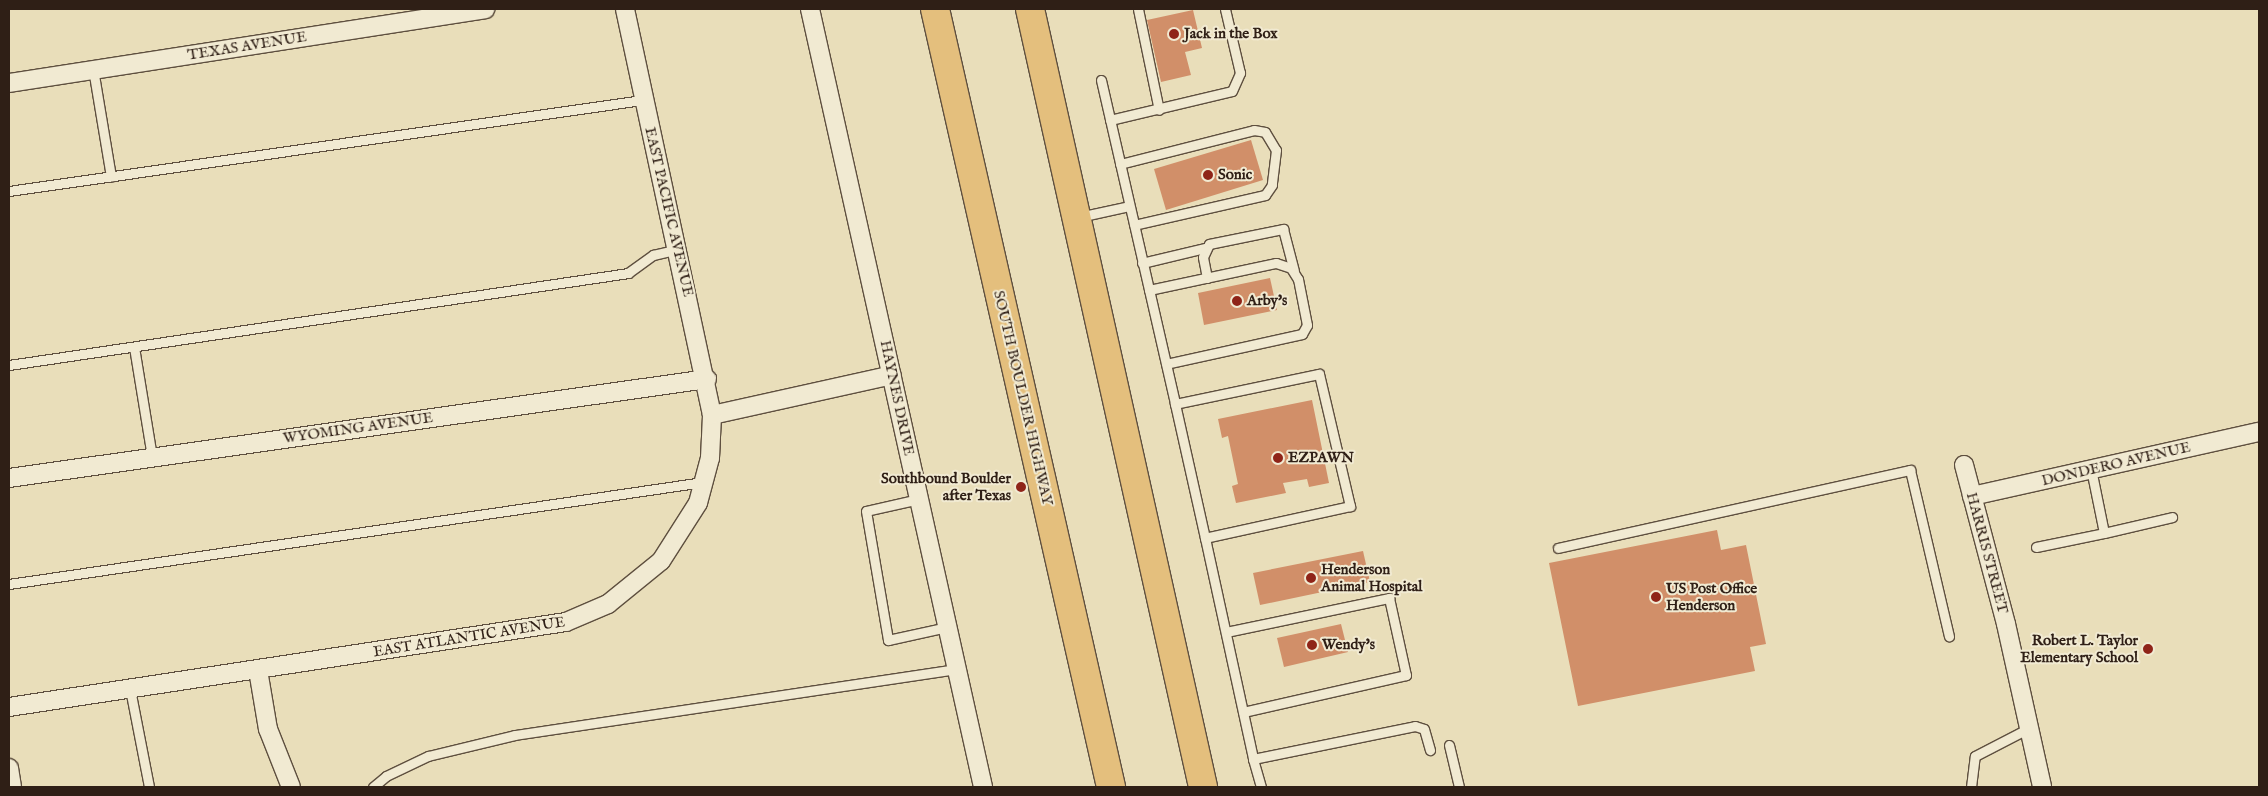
<!DOCTYPE html>
<html>
<head>
<meta charset="utf-8">
<style>
  body { margin:0 }
  #map { position:relative; width:2268px; height:796px; overflow:hidden; background:#e9deba; font-family:"IM FELL English",serif }
  div>[style] { position:absolute }
  .building>* { inset:0; background:#d18f69 }
  .roads { filter:drop-shadow(1px 0 #5e4f3f) drop-shadow(-1px 0 #5e4f3f) drop-shadow(0 1px #5e4f3f) drop-shadow(0 -1px #5e4f3f) }
  .lane>* { height:9px; margin:-4.5px; padding:0 4.5px; transform-origin:4.5px; border-radius:4.5px; background:#f1ead2 }
  .street>* { height:18px; margin:-9px; padding:0 9px; transform-origin:9px; border-radius:9px; background:#f1ead2 }
  .primary>* { height:28px; margin:-14px; padding:0 14px; transform-origin:14px; border-radius:14px; background:#e4bf7d }
  .dots>* { width:14px; height:14px; translate:-50% -50%; box-sizing:border-box; border:2px solid #f1ead2; border-radius:50% }
  span { translate:-50% -50%; white-space:nowrap; text-align:center; line-height:1.15; -webkit-text-stroke:4px #f1ead2; paint-order:stroke }
  .poi-label { font-size:15px; color:#2f1f16; font-weight:700 }
  .left { translate:0 -50%; text-align:left }
  .right { translate:-100% -50%; text-align:right }
  .street-label { font-size:15px; color:#2f1f16 }
  .frame { position:absolute; inset:0; border:10px solid #2f1f16; pointer-events:none }
</style>
</head>
<body>
<div id="map">
  <div class="building">
    <i style="clip-path:polygon(1193px 10px,1202px 48px,1185px 52px,1191px 75px,1161px 82px,1147px 20px)"></i>
    <i style="clip-path:polygon(1251px 140px,1263px 180px,1166px 210px,1154px 169px)"></i>
    <i style="clip-path:polygon(1270px 278px,1277px 310px,1204px 325px,1198px 293px)"></i>
    <i style="clip-path:polygon(1312px 400px,1329px 483px,1309px 487px,1307px 479px,1283px 483px,1286px 493px,1236px 503px,1232px 486px,1238px 484px,1228px 436px,1222px 438px,1218px 419px)"></i>
    <i style="clip-path:polygon(1717px 530px,1721px 550px,1746px 545px,1766px 644px,1750px 647px,1755px 671px,1578px 706px,1549px 563px)"></i>
    <i style="clip-path:polygon(1363px 551px,1370px 582px,1260px 605px,1253px 573px)"></i>
    <i style="clip-path:polygon(1341px 624px,1348px 652px,1284px 667px,1277px 638px)"></i>
  </div>
  <div class="roads">
    <div class="lane">
      <i style="left:1138px;top:9px;width:103px;rotate:78.3deg"></i>
      <i style="left:93px;top:69px;width:109px;rotate:80.5deg"></i>
      <i style="left:1101px;top:80px;width:332px;rotate:77.1deg"></i>
      <i style="left:1110px;top:120px;width:125px;rotate:-13.4deg"></i>
      <i style="left:1232px;top:91px;width:20px;rotate:-66deg"></i>
      <i style="left:1240px;top:73px;width:66px;rotate:-103.2deg"></i>
      <i style="left:1120px;top:164px;width:138px;rotate:-14.2deg"></i>
      <i style="left:1254px;top:130px;width:11px;rotate:10deg"></i>
      <i style="left:1265px;top:132px;width:21px;rotate:59deg"></i>
      <i style="left:1276px;top:150px;width:35px;rotate:97deg"></i>
      <i style="left:1272px;top:185px;width:12px;rotate:125deg"></i>
      <i style="left:1265px;top:195px;width:134px;rotate:167.1deg"></i>
      <i style="left:9px;top:191px;width:640px;rotate:-8.18deg"></i>
      <i style="left:1079px;top:217px;width:51px;rotate:-12.4deg"></i>
      <i style="left:1142px;top:263px;width:65px;rotate:-13.4deg"></i>
      <i style="left:1207px;top:278px;width:21px;rotate:-101deg"></i>
      <i style="left:1203px;top:257px;width:14px;rotate:-65deg"></i>
      <i style="left:1209px;top:244px;width:76px;rotate:-11.5deg"></i>
      <i style="left:1283px;top:229px;width:43px;rotate:75.3deg"></i>
      <i style="left:1149px;top:290px;width:130px;rotate:-12deg"></i>
      <i style="left:1276px;top:263px;width:16px;rotate:18deg"></i>
      <i style="left:1291px;top:268px;width:13px;rotate:58deg"></i>
      <i style="left:1298px;top:279px;width:47px;rotate:78.9deg"></i>
      <i style="left:1307px;top:325px;width:10px;rotate:119deg"></i>
      <i style="left:1302px;top:334px;width:139px;rotate:167.6deg"></i>
      <i style="left:134px;top:347px;width:111px;rotate:80.7deg"></i>
      <i style="left:9px;top:365px;width:626px;rotate:-8.45deg"></i>
      <i style="left:628px;top:273px;width:31px;rotate:-36deg"></i>
      <i style="left:653px;top:255px;width:27px;rotate:-13deg"></i>
      <i style="left:2091px;top:469px;width:65px;rotate:78.5deg"></i>
      <i style="left:2104px;top:533px;width:70px;rotate:-13.2deg"></i>
      <i style="left:919px;top:499px;width:54px;rotate:167.2deg"></i>
      <i style="left:866px;top:511px;width:131px;rotate:80.3deg"></i>
      <i style="left:888px;top:640px;width:60px;rotate:-12.4deg"></i>
      <i style="left:1205px;top:538px;width:137px;rotate:-102.6deg"></i>
      <i style="left:1175px;top:404px;width:147px;rotate:-11.8deg"></i>
      <i style="left:1319px;top:374px;width:136px;rotate:76.8deg"></i>
      <i style="left:1350px;top:506px;width:148px;rotate:167.6deg"></i>
      <i style="left:1205px;top:538px;width:226px;rotate:77.7deg"></i>
      <i style="left:2036px;top:547px;width:69px;rotate:-11.6deg"></i>
      <i style="left:1558px;top:548px;width:361px;rotate:-12.5deg"></i>
      <i style="left:1910px;top:470px;width:171px;rotate:76.8deg"></i>
      <i style="left:9px;top:584px;width:701px;rotate:-8.36deg"></i>
      <i style="left:1226px;top:632px;width:167px;rotate:-11.8deg"></i>
      <i style="left:1389px;top:598px;width:79px;rotate:77.6deg"></i>
      <i style="left:1406px;top:675px;width:167px;rotate:167.2deg"></i>
      <i style="left:130px;top:689px;width:100px;rotate:79deg"></i>
      <i style="left:1449px;top:745px;width:43px;rotate:76.6deg"></i>
      <i style="left:373px;top:787px;width:17px;rotate:-40deg"></i>
      <i style="left:386px;top:776px;width:47px;rotate:-25.5deg"></i>
      <i style="left:428px;top:756px;width:89px;rotate:-13.6deg"></i>
      <i style="left:515px;top:735px;width:447px;rotate:-8.5deg"></i>
      <i style="left:1261px;top:787px;width:29px;rotate:-106deg"></i>
      <i style="left:1253px;top:759px;width:165px;rotate:-11.5deg"></i>
      <i style="left:1415px;top:726px;width:9px;rotate:18deg"></i>
      <i style="left:1424px;top:729px;width:22px;rotate:74deg"></i>
      <i style="left:1971px;top:787px;width:31px;rotate:-83deg"></i>
      <i style="left:1975px;top:756px;width:61px;rotate:-27.4deg"></i>
    </div>
    <div class="street">
      <i style="left:810px;top:9px;width:797px;rotate:77.46deg"></i>
      <i style="left:9px;top:83px;width:482px;rotate:-8.8deg"></i>
      <i style="left:712px;top:415px;width:184px;rotate:-12.5deg"></i>
      <i style="left:1964px;top:465px;width:164px;rotate:75.2deg"></i>
      <i style="left:2006px;top:624px;width:167px;rotate:77.5deg"></i>
      <i style="left:9px;top:478px;width:705px;rotate:-8.07deg"></i>
      <i style="left:1972px;top:496px;width:294px;rotate:-12.6deg"></i>
      <i style="left:258px;top:670px;width:60px;rotate:80.4deg"></i>
      <i style="left:268px;top:729px;width:62px;rotate:68.4deg"></i>
      <i style="left:9px;top:707px;width:563px;rotate:-8.68deg"></i>
      <i style="left:566px;top:622px;width:46px;rotate:-23.2deg"></i>
      <i style="left:608px;top:604px;width:68px;rotate:-39.1deg"></i>
      <i style="left:661px;top:561px;width:69px;rotate:-57.5deg"></i>
      <i style="left:698px;top:503px;width:47px;rotate:-75.1deg"></i>
      <i style="left:710px;top:458px;width:43px;rotate:-87.3deg"></i>
      <i style="left:712px;top:415px;width:415px;rotate:-102.1deg"></i>
      <i style="left:9px;top:768px;width:19px;rotate:81deg"></i>
    </div>
    <div class="primary">
      <i style="left:935px;top:9px;width:798px;rotate:77.25deg"></i>
      <i style="left:1030px;top:9px;width:797px;rotate:77.46deg"></i>
    </div>
  </div>
  <div class="dots">
    <i style="left:1174px;top:34px;background:#8f2418"></i>
    <i style="left:1208px;top:175px;background:#8f2418"></i>
    <i style="left:1237px;top:301px;background:#8f2418"></i>
    <i style="left:1278px;top:458px;background:#8f2418"></i>
    <i style="left:1021px;top:487px;background:#8f2418"></i>
    <i style="left:1311px;top:578px;background:#8f2418"></i>
    <i style="left:1656px;top:597px;background:#8f2418"></i>
    <i style="left:1312px;top:645px;background:#8f2418"></i>
    <i style="left:2148px;top:649px;background:#8f2418"></i>
  </div>
  <div class="poi-label">
    <span class="left" style="left:1184px;top:34px">Jack in the Box</span>
    <span class="left" style="left:1218px;top:175px">Sonic</span>
    <span class="left" style="left:1247px;top:301px">Arby's</span>
    <span class="left" style="left:1288px;top:458px">EZPAWN</span>
    <span class="right" style="left:1011px;top:487px">Southbound Boulder<br>after Texas</span>
    <span class="left" style="left:1321px;top:578px">Henderson<br>Animal Hospital</span>
    <span class="left" style="left:1666px;top:597px">US Post Office<br>Henderson</span>
    <span class="right" style="left:2138px;top:649px">Robert L. Taylor<br>Elementary School</span>
    <span class="left" style="left:1322px;top:645px">Wendy's</span>
  </div>
  <div class="street-label">
    <span style="left:247px;top:46px;rotate:-9deg">TEXAS AVENUE</span>
    <span style="left:669px;top:212px;rotate:77deg">EAST PACIFIC AVENUE</span>
    <span style="left:897px;top:398px;rotate:78deg">HAYNES DRIVE</span>
    <span style="left:1023px;top:398px;rotate:77deg">SOUTH BOULDER HIGHWAY</span>
    <span style="left:358px;top:428px;rotate:-8deg">WYOMING AVENUE</span>
    <span style="left:2116px;top:464px;rotate:-13deg">DONDERO AVENUE</span>
    <span style="left:1987px;top:553px;rotate:75deg">HARRIS STREET</span>
    <span style="left:469px;top:637px;rotate:-9deg">EAST ATLANTIC AVENUE</span>
  </div>
  <div class="frame"></div>
</div>
</body>
</html>
